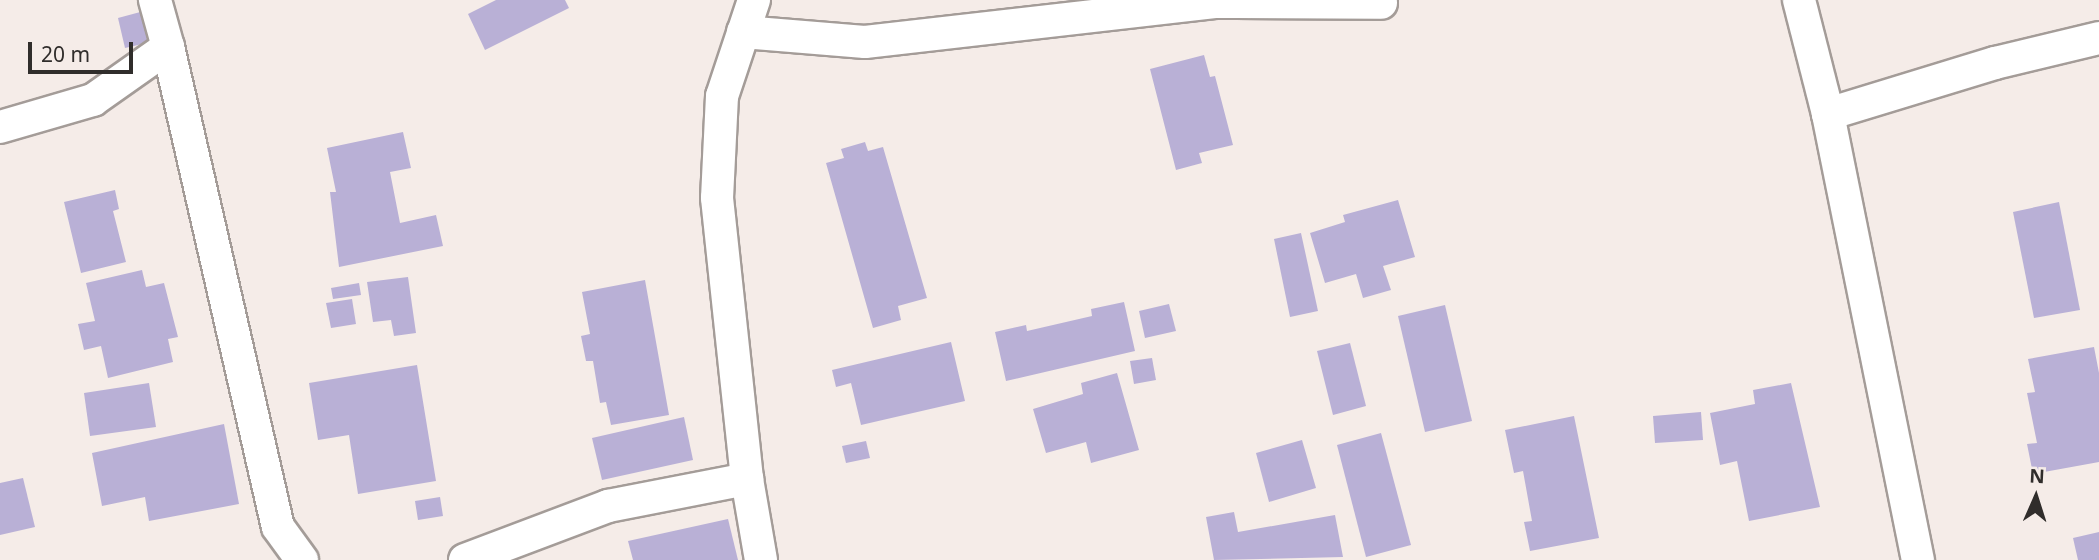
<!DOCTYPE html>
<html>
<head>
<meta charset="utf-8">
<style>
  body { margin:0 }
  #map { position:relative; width:2099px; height:560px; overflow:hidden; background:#f5ece8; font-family:"Noto Sans",sans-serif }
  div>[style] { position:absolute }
  .building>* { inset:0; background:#b9b0d6 }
  .roads { filter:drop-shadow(2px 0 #a49c98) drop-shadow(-2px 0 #a49c98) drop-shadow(0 2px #a49c98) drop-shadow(0 -2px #a49c98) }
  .minor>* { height:32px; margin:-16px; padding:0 16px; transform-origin:16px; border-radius:16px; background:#fff }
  span { translate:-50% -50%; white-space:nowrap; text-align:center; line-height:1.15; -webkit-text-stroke:5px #f5ece8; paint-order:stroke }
  .north { position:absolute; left:2001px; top:462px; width:70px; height:70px; -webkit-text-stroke:5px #f5ece8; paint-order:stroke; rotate:3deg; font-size:19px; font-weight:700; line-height:28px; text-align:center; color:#302d2b }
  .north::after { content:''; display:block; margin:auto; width:24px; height:32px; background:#302d2b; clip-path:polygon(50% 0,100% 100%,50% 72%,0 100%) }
  .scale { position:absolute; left:28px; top:42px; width:105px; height:32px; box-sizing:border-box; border:4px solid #302d2b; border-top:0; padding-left:9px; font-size:21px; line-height:24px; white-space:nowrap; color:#302d2b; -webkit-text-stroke:5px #f5ece8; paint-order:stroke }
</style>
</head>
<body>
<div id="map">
  <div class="building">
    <i style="clip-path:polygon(496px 0,565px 0,569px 8px,485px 50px,468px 14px)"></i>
    <i style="clip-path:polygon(144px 11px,151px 42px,125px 48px,118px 18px)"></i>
    <i style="clip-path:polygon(1204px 55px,1210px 77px,1215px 76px,1233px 145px,1199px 153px,1202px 163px,1176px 170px,1150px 69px)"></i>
    <i style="clip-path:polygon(403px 132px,411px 168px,390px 172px,400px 223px,436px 215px,443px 246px,339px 267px,330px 192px,336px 192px,327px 148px)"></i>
    <i style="clip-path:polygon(865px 142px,868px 151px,883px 147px,927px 298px,898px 306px,901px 320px,873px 328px,826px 163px,844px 158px,841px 149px)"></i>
    <i style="clip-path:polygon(115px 190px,119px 209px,113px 211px,126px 262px,81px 273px,64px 202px)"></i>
    <i style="clip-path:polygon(1398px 200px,1415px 257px,1383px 266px,1391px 290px,1363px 298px,1356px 274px,1325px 283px,1310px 233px,1345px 222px,1343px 215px)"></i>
    <i style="clip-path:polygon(2059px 202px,2080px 310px,2034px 318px,2013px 212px)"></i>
    <i style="clip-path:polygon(1301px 233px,1318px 311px,1290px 317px,1274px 239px)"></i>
    <i style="clip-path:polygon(142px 270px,146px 287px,164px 283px,178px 337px,168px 339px,173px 362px,108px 378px,101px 346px,84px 350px,78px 324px,95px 321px,86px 283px)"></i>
    <i style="clip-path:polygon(408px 277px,416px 333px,394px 336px,391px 320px,373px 322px,367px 282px)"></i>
    <i style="clip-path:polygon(645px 280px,669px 415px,611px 425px,606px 402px,600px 403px,593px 361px,586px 361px,581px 336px,590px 334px,582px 292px)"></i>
    <i style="clip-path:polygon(359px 283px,361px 295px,333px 299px,331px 288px)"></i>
    <i style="clip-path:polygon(352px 299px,356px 324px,331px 328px,326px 303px)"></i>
    <i style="clip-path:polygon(1124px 302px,1135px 351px,1006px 381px,995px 332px,1026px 325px,1027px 331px,1092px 316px,1091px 309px)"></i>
    <i style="clip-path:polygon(1169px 304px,1176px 331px,1145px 338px,1139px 311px)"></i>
    <i style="clip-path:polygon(1445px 305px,1472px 421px,1425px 432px,1398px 316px)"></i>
    <i style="clip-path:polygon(951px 342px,965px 401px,861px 425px,851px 383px,836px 387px,832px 370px)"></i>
    <i style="clip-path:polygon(1350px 343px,1366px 406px,1333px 415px,1317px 351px)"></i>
    <i style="clip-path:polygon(2094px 347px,2099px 373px,2099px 462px,2033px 474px,2027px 444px,2037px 443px,2027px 393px,2035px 392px,2028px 359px)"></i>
    <i style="clip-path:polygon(1152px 358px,1156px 380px,1134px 384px,1130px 361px)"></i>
    <i style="clip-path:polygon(417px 365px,436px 481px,358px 494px,349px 435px,318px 440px,309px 383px)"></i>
    <i style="clip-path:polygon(1117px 373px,1139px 450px,1091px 463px,1086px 442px,1046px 453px,1033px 409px,1083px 394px,1081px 383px)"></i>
    <i style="clip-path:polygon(149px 383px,156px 427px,90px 436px,84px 393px)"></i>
    <i style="clip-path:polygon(1791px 383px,1820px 507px,1749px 521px,1737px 461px,1720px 465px,1710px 413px,1755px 404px,1753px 390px)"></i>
    <i style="clip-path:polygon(1701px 412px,1703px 440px,1655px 443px,1653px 416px)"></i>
    <i style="clip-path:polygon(1574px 416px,1599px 538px,1530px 551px,1524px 522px,1532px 521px,1523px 471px,1514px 473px,1505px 430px)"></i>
    <i style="clip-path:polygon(684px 417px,693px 460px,602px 480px,592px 438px)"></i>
    <i style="clip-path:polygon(224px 424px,239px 504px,149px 521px,145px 497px,102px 506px,92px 453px)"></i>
    <i style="clip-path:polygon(1381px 433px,1411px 545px,1366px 557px,1337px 445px)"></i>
    <i style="clip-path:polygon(1302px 440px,1316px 488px,1269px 502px,1256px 453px)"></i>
    <i style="clip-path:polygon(866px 441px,870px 458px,846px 463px,842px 446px)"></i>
    <i style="clip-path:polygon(23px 478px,35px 527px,0 535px,0 483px)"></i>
    <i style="clip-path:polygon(440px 497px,443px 516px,418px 520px,415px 501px)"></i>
    <i style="clip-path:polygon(1234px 512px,1238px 532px,1335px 515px,1343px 557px,1214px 560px,1206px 517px)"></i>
    <i style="clip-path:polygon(728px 519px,738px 560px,633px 560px,628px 541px)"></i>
    <i style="clip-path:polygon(2099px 532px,2099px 560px,2078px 560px,2073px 538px)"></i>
  </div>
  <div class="roads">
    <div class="minor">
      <i style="left:754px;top:0;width:101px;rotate:108.4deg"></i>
      <i style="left:722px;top:96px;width:102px;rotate:92.8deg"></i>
      <i style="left:717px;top:198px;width:283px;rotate:83.9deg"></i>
      <i style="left:747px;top:479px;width:82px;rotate:80.2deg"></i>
      <i style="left:1799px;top:0;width:118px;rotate:75.7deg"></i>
      <i style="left:1828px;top:114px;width:455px;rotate:78.6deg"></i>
      <i style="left:743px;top:32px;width:122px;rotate:4.7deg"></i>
      <i style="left:865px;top:42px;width:354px;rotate:-6.5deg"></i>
      <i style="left:1217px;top:2px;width:164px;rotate:0.3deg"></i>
      <i style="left:168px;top:47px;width:492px;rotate:77.1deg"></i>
      <i style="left:278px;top:527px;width:41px;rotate:54deg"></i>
      <i style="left:1828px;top:114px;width:175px;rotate:-17deg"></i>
      <i style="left:1995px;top:63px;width:107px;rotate:-13.5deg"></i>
      <i style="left:0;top:127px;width:97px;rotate:-16.2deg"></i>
      <i style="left:93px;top:100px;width:92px;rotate:-35.2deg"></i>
      <i style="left:168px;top:47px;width:49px;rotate:-105.5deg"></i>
      <i style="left:465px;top:560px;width:153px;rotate:-20.7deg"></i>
      <i style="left:608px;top:506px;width:142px;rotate:-11deg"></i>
    </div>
  </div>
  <div class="north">N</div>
  <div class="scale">20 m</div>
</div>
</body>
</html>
